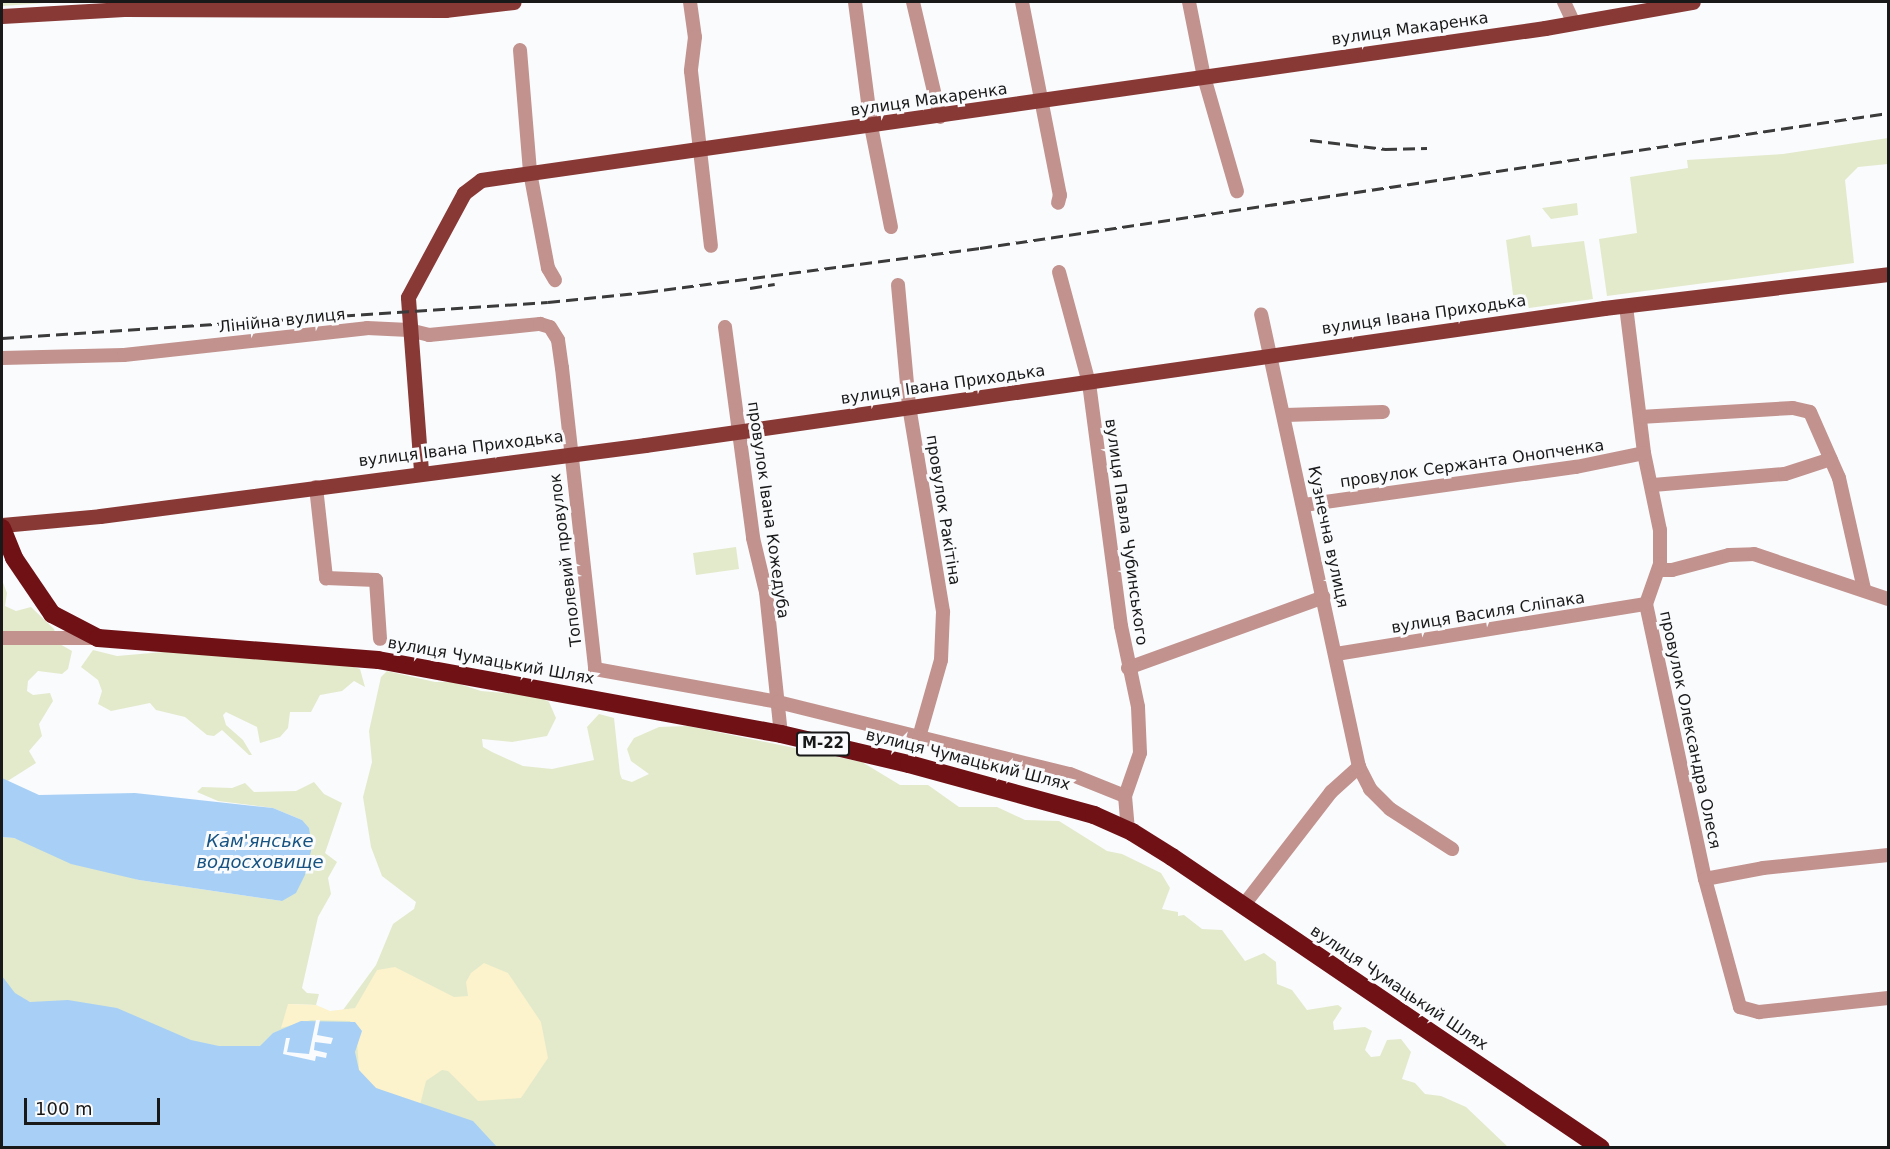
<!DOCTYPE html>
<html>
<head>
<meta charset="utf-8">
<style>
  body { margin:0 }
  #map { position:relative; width:1890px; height:1149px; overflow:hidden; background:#fafbfd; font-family:"DejaVu Sans",sans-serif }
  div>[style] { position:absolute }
  .green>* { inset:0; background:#e2eacb }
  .sand>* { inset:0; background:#fcf2cc }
  .water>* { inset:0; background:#a8d0f6 }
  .pier>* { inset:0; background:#fafbfd }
  .minor>* { height:14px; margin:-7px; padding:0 7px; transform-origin:7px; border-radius:7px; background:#c1928e }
  .major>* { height:15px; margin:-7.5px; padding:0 7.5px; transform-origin:7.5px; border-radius:7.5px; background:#883936 }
  .highway>* { height:18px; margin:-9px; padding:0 9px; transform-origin:9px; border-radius:9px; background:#701116 }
  .rail>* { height:3px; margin-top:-1.5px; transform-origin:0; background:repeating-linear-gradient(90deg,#3b3b3c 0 12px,transparent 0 18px) }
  span { translate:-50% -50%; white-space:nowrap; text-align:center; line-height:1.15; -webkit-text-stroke:6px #fafbfd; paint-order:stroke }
  .shield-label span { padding:2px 4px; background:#fafbfd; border:2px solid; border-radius:4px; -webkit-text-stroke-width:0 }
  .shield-label { font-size:15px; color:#19191a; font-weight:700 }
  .street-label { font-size:16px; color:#19191a }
  .water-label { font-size:18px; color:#175382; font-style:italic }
  .frame { position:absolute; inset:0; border:3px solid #19191a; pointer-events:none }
  .scale { position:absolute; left:24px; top:1098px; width:136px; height:27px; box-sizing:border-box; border:3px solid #19191a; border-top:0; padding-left:8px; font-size:18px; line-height:21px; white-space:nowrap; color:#19191a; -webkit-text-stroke:4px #fafbfd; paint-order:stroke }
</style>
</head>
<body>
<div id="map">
  <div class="green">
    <i style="clip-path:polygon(2px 2px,346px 2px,183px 5px,59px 2px,2px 6px)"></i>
    <i style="clip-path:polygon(1888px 138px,1888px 164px,1858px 167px,1845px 180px,1854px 263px,1607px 296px,1599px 239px,1637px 233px,1630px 177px,1688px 168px,1687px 160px,1783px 154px)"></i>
    <i style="clip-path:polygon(1577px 203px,1578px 215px,1551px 219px,1542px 208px)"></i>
    <i style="clip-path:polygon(1530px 235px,1532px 247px,1584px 241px,1593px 299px,1515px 310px,1506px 240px)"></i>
    <i style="clip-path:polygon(736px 547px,739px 569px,696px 575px,693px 553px)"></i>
    <i style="clip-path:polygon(2px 580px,7px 593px,5px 606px,16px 611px,31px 607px,54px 629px,58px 643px,72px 651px,68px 669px,62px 674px,38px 671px,28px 681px,27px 691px,33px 695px,50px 693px,53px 701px,39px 724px,42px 736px,29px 751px,36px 763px,6px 782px,2px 778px)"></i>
    <i style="clip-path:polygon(93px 650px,117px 656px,175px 651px,351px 666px,360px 669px,365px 687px,354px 681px,342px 691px,320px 695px,311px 712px,290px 712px,288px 728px,280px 737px,260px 743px,257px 727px,226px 712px,223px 715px,226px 725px,243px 740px,252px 755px,249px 755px,222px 730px,214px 736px,207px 735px,185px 717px,156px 710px,150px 703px,111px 711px,98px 704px,102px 691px,98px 680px,81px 667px)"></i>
    <i style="clip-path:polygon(387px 671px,435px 682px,453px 682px,481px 691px,538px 696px,549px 702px,556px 718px,547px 736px,512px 742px,482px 739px,483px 747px,492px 752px,523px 766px,552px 769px,594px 760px,587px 727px,599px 714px,614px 718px,620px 774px,622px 779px,632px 782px,649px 774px,631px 761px,627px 749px,634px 738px,659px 727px,688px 726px,862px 762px,900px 785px,928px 785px,959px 807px,997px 807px,1025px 820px,1059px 821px,1107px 851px,1122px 854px,1161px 873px,1170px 888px,1162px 909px,1178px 912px,1178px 916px,1184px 915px,1202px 929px,1222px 930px,1245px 961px,1264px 953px,1276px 962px,1277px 984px,1292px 990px,1307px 1010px,1338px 1005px,1342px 1008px,1333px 1022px,1334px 1030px,1365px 1027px,1372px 1031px,1365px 1050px,1371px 1057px,1380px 1056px,1387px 1040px,1401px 1039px,1411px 1052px,1402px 1079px,1415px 1083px,1425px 1094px,1441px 1096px,1466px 1107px,1508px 1147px,2px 1148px,2px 837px,14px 838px,139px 880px,282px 901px,302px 820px,273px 808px,218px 801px,197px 792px,202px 787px,232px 788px,245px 783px,254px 792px,296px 791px,314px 782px,324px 794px,342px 803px,325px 853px,337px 862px,328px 878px,331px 894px,318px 917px,302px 988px,307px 993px,319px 994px,316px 1005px,288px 1004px,309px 1016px,343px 1010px,376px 965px,393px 924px,414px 909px,416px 902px,382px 876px,371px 847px,363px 797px,372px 762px,369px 731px,381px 677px)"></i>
  </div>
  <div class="sand">
    <i style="clip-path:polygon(484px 963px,508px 973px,541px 1022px,548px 1058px,521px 1098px,478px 1101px,448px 1071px,442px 1070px,426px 1081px,420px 1105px,376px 1088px,365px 1078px,359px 1070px,357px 1041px,350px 1021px,311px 1020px,281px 1028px,288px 1004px,316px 1005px,330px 1011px,355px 1008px,377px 970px,395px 967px,454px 997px,468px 996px,466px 982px,471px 973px)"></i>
  </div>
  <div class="water">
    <i style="clip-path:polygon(2px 778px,39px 795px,135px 793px,273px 808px,302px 820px,309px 828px,312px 847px,305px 875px,296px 893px,282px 901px,139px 880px,71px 864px,14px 838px,2px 837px)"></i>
    <i style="clip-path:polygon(2px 976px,15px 993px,30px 1002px,68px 1000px,117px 1008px,191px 1040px,219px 1046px,260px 1046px,273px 1033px,301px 1021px,355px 1022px,362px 1031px,355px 1052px,359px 1070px,376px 1088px,473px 1121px,497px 1147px,2px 1147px)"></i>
  </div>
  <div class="pier">
    <i style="clip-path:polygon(316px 1020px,320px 1020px,317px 1035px,333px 1038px,331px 1044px,315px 1042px,314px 1050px,327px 1053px,326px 1058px,316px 1056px,315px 1061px,283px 1054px,286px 1038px,290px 1038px,287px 1052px,309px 1054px)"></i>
  </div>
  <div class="minor">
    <i style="left:690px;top:2px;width:35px;rotate:82deg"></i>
    <i style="left:695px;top:37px;width:34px;rotate:97deg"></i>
    <i style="left:691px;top:71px;width:176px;rotate:83.5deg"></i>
    <i style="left:855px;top:2px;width:125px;rotate:82.6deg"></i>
    <i style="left:871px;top:126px;width:103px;rotate:78.8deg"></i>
    <i style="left:913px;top:2px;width:118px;rotate:76.8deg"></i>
    <i style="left:1022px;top:2px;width:197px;rotate:78.9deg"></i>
    <i style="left:1060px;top:195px;width:8px;rotate:104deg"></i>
    <i style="left:1189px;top:2px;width:76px;rotate:78.7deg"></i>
    <i style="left:1204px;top:77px;width:119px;rotate:73.9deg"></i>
    <i style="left:1564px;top:2px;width:23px;rotate:65deg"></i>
    <i style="left:520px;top:50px;width:122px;rotate:85.3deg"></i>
    <i style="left:530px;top:172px;width:98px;rotate:79.4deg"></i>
    <i style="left:548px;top:268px;width:14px;rotate:60deg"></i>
    <i style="left:1059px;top:272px;width:115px;rotate:74.9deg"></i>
    <i style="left:1089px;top:383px;width:245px;rotate:82.5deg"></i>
    <i style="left:1121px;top:626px;width:83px;rotate:78.1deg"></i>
    <i style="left:1138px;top:707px;width:46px;rotate:87.5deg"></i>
    <i style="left:1140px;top:753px;width:46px;rotate:109.2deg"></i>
    <i style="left:898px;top:285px;width:121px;rotate:84.8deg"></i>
    <i style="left:909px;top:406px;width:209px;rotate:80.6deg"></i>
    <i style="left:943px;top:612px;width:48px;rotate:92.4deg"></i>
    <i style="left:941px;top:660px;width:80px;rotate:105.9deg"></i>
    <i style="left:1626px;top:306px;width:148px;rotate:83deg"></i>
    <i style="left:1644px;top:453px;width:79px;rotate:78.3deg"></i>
    <i style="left:1660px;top:530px;width:34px;rotate:90deg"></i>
    <i style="left:1660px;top:564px;width:42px;rotate:109.3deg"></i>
    <i style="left:1646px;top:604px;width:281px;rotate:77.9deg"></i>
    <i style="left:1705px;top:879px;width:133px;rotate:74.7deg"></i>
    <i style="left:1740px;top:1007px;width:20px;rotate:15deg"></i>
    <i style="left:1759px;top:1012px;width:130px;rotate:-6.2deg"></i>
    <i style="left:725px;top:327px;width:213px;rotate:82.4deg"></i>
    <i style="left:753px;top:538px;width:56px;rotate:76.5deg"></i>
    <i style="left:766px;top:592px;width:143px;rotate:84deg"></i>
    <i style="left:2px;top:358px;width:122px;rotate:-1.4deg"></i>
    <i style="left:124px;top:355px;width:244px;rotate:-6.3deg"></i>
    <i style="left:367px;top:328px;width:42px;rotate:2.7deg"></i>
    <i style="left:409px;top:330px;width:21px;rotate:14deg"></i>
    <i style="left:429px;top:335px;width:112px;rotate:-5.7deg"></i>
    <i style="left:540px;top:324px;width:10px;rotate:17deg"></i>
    <i style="left:550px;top:327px;width:15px;rotate:58deg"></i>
    <i style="left:558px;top:340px;width:28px;rotate:82deg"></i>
    <i style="left:562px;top:368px;width:303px;rotate:83.7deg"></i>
    <i style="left:595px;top:669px;width:186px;rotate:10.2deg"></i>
    <i style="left:778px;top:702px;width:301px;rotate:13.9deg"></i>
    <i style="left:1070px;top:774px;width:59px;rotate:21.8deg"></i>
    <i style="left:1285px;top:415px;width:98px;rotate:-1.8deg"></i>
    <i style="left:1640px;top:417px;width:153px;rotate:-3.4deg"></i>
    <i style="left:1793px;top:408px;width:17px;rotate:13deg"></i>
    <i style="left:1810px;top:412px;width:72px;rotate:66.3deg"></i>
    <i style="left:1839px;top:478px;width:114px;rotate:77.3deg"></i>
    <i style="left:1653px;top:485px;width:132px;rotate:-4.8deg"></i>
    <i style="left:1785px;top:474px;width:48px;rotate:-18.1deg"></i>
    <i style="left:316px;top:487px;width:92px;rotate:83.7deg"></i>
    <i style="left:326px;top:578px;width:50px;rotate:2.3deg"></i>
    <i style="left:376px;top:580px;width:59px;rotate:86.1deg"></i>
    <i style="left:1304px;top:505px;width:275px;rotate:-8deg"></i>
    <i style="left:1576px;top:467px;width:69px;rotate:-11.6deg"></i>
    <i style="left:1659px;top:570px;width:13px"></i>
    <i style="left:1672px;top:570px;width:59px;rotate:-14.7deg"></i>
    <i style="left:1729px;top:555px;width:25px;rotate:-2deg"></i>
    <i style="left:1754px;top:554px;width:141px;rotate:18.6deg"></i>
    <i style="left:2px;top:638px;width:94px"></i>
    <i style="left:1336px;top:654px;width:314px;rotate:-9.2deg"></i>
    <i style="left:1128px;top:668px;width:208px;rotate:-19.9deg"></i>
    <i style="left:1359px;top:767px;width:25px;rotate:63deg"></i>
    <i style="left:1370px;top:789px;width:28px;rotate:45deg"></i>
    <i style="left:1390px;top:809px;width:74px;rotate:32.8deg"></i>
    <i style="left:1125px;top:796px;width:34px;rotate:85deg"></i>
    <i style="left:1705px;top:879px;width:59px;rotate:-10.7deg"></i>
    <i style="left:1763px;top:868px;width:126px;rotate:-5.9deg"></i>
    <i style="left:1243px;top:906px;width:144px;rotate:-52.3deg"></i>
    <i style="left:1331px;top:792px;width:38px;rotate:-42deg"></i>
    <i style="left:1359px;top:767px;width:463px;rotate:-102.2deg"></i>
  </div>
  <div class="major">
    <i style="left:2px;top:16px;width:122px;rotate:-3.3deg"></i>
    <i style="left:124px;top:9px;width:321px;rotate:0.2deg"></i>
    <i style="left:445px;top:10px;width:69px;rotate:-6.6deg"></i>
    <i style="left:421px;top:471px;width:174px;rotate:-94.3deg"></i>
    <i style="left:408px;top:297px;width:118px;rotate:-61.7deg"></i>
    <i style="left:464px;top:193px;width:21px;rotate:-37deg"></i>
    <i style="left:481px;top:180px;width:1075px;rotate:-8.13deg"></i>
    <i style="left:1545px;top:28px;width:150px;rotate:-10deg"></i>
    <i style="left:2px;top:525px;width:98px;rotate:-5.2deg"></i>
    <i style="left:100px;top:516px;width:550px;rotate:-7.42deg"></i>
    <i style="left:645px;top:445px;width:969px;rotate:-8.13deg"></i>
    <i style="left:1604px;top:308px;width:286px;rotate:-6.8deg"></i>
  </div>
  <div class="highway">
    <i style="left:2px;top:528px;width:32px;rotate:68deg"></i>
    <i style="left:14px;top:558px;width:68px;rotate:55.8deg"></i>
    <i style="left:52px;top:614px;width:52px;rotate:27.6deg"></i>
    <i style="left:98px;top:638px;width:281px;rotate:4.5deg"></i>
    <i style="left:378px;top:660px;width:410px;rotate:10.4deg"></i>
    <i style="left:781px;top:734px;width:131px;rotate:13.2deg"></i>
    <i style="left:909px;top:764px;width:192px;rotate:15.4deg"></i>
    <i style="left:1094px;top:815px;width:42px;rotate:24.1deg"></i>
    <i style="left:1132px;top:832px;width:47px;rotate:32deg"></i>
    <i style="left:1172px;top:857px;width:518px;rotate:34.15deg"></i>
  </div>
  <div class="rail">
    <i style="left:1310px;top:140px;width:76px;rotate:6.8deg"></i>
    <i style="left:1385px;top:149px;width:42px;rotate:-1.4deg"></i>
    <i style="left:750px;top:288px;width:25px;rotate:-9deg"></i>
    <i style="left:2px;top:338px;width:547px;rotate:-3.77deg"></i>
    <i style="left:548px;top:302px;width:99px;rotate:-5.8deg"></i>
    <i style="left:646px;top:292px;width:337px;rotate:-7.5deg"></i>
    <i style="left:980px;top:248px;width:918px;rotate:-8.46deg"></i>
  </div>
  <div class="shield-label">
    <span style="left:823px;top:744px">М-22</span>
  </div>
  <div class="street-label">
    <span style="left:1410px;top:29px;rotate:-8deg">вулиця Макаренка</span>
    <span style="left:929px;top:100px;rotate:-8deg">вулиця Макаренка</span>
    <span style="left:1424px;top:315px;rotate:-8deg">вулиця Івана Приходька</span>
    <span style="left:282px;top:321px;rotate:-6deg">Лінійна вулиця</span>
    <span style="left:943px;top:385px;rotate:-8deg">вулиця Івана Приходька</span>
    <span style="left:461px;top:449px;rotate:-7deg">вулиця Івана Приходька</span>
    <span style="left:1472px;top:464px;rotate:-8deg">провулок Сержанта Онопченка</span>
    <span style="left:768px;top:510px;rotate:82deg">провулок Івана Кожедуба</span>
    <span style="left:943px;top:510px;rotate:81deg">провулок Ракітіна</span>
    <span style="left:1126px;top:532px;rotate:82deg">вулиця Павла Чубинського</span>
    <span style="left:1328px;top:537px;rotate:78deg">Кузнечна вулиця</span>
    <span style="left:566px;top:560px;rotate:-97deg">Тополевий провулок</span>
    <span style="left:1488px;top:613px;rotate:-9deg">вулиця Василя Сліпака</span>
    <span style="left:491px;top:661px;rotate:10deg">вулиця Чумацький Шлях</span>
    <span style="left:1690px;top:730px;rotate:78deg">провулок Олександра Олеся</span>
    <span style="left:968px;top:760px;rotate:14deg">вулиця Чумацький Шлях</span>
    <span style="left:1399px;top:988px;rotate:34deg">вулиця Чумацький Шлях</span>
  </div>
  <div class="water-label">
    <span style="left:260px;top:852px">Кам'янське<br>водосховище</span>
  </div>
  <div class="frame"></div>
  <div class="scale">100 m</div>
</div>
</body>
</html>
